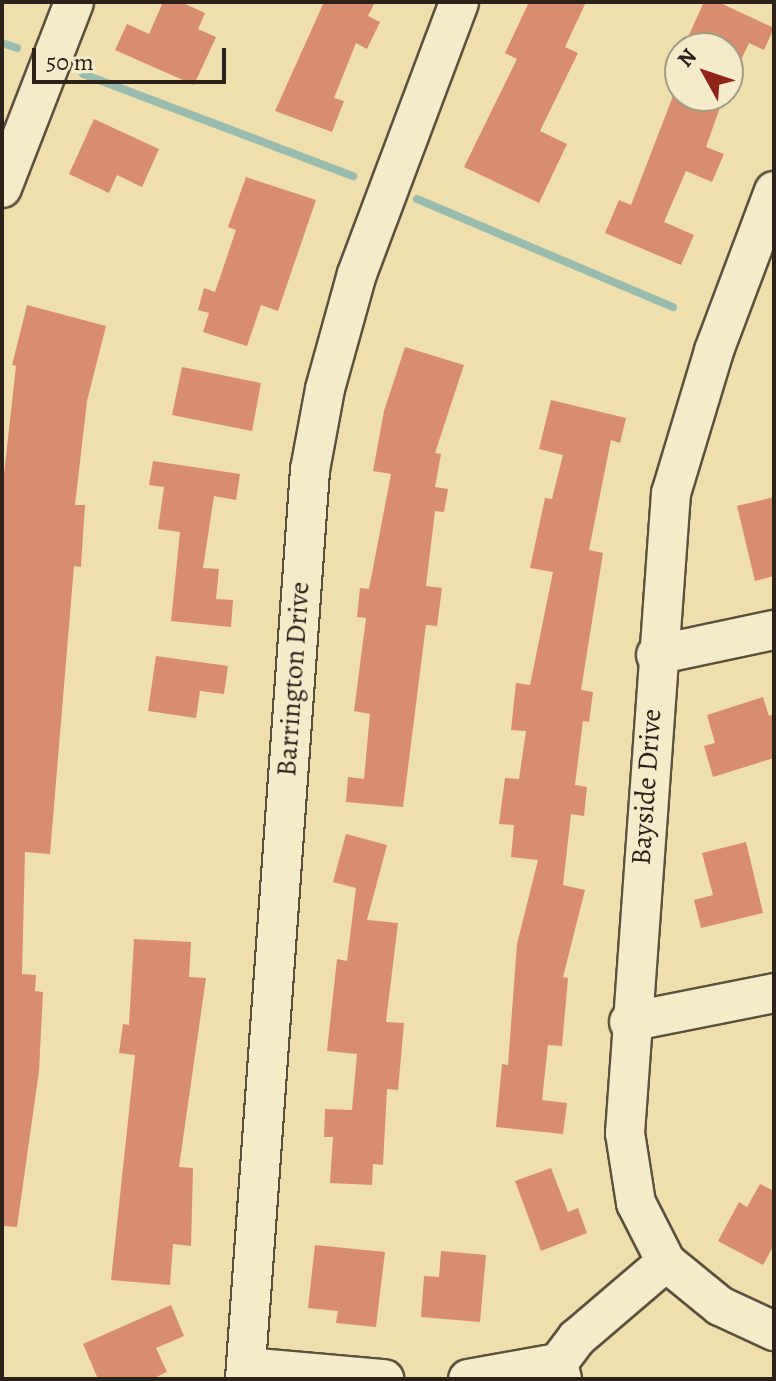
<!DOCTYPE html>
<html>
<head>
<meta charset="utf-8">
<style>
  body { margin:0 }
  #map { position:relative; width:776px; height:1381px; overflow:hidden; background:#efdfad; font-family:Alegreya,serif }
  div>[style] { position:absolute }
  .stream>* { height:8px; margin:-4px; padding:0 4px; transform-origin:4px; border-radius:4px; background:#9abcae }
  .building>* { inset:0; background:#d88e6d }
  .roads { filter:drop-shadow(2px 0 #5d513e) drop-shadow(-2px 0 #5d513e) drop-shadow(0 2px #5d513e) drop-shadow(0 -2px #5d513e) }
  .minor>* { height:38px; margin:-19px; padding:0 19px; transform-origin:19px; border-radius:19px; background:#f5eaca }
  span { translate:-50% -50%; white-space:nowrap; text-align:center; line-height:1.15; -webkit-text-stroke:6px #f5eaca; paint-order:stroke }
  .street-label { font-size:28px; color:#2c2219 }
  .frame { position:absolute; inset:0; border:4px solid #2c2219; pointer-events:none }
  .north { position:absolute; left:664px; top:32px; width:80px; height:80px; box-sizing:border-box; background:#f5eaca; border:2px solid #a59a83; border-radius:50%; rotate:310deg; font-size:22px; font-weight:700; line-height:32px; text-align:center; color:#2c2219 }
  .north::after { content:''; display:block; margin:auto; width:28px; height:36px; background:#8f2418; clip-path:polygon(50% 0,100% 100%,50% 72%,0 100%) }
  .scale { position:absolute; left:32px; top:48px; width:194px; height:36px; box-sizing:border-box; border:4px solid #2c2219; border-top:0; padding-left:10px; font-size:24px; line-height:28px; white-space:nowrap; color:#2c2219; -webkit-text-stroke:6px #f5eaca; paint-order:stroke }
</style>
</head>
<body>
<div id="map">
  <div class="stream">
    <i style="left:2px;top:43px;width:16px;rotate:18deg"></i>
    <i style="left:83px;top:74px;width:289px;rotate:20.7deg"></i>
    <i style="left:417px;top:199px;width:278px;rotate:22.9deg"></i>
  </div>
  <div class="building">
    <i style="clip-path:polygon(163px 2px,181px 2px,205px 13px,198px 29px,216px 37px,194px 85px,115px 50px,127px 24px,149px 34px)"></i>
    <i style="clip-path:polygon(324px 2px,375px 2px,368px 16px,380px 22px,367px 49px,356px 43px,334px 98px,344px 101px,332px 132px,275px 111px)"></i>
    <i style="clip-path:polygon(529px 2px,586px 2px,565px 47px,578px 53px,540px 131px,567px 144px,539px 203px,464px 167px,517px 59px,505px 53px)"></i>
    <i style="clip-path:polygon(704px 2px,718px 2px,774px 28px,764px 50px,749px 43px,728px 88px,728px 48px,683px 48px)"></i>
    <i style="clip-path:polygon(673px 96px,724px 96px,706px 147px,724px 154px,712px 182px,686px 171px,664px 222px,694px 235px,681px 265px,605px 233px,619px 200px,631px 205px)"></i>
    <i style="clip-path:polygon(94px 119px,159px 149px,142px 187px,117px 175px,109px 193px,69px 174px)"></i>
    <i style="clip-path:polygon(246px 177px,316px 200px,278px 311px,261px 305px,247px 346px,203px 332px,209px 313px,198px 310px,204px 288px,215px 292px,236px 230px,228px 227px)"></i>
    <i style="clip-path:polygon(27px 305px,106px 326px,87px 401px,75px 505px,85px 505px,81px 567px,74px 566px,50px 854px,25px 852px,22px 974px,36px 975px,35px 991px,43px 992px,39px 1071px,17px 1227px,2px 1226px,2px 492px,16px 366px,12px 365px)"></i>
    <i style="clip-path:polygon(405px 347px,464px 365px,435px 453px,441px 454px,435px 487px,448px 489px,444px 512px,435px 511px,426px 586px,442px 588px,437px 626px,426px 625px,403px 807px,346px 802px,348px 777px,364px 779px,370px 714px,354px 711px,366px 618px,357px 617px,360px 588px,369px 589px,391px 474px,373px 471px,384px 411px)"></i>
    <i style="clip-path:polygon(182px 367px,261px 383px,252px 431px,172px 415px)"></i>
    <i style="clip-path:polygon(551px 400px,626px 418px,620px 443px,611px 440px,589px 550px,603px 553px,581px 690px,593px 692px,589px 722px,583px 721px,575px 785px,587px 787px,584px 816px,571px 814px,563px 885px,585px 890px,563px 977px,568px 978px,562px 1046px,548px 1045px,542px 1100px,567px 1103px,563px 1134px,496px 1127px,502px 1064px,508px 1065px,517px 944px,538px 860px,511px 857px,514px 825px,499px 824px,505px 778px,519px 779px,526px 731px,511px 730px,516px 683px,530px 685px,553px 572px,530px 568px,545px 498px,552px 499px,563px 455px,539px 449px)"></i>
    <i style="clip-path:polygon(153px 461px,240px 474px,236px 500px,214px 496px,203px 568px,219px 569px,216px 599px,233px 600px,231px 627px,171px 621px,180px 532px,158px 529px,164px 487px,149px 485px)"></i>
    <i style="clip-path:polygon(774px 497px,774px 576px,755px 581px,737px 506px)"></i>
    <i style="clip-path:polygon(156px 656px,228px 666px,224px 694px,200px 691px,196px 718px,148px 711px)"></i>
    <i style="clip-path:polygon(763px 697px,769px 716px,774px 714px,774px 758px,713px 777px,704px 746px,715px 743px,707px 715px)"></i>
    <i style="clip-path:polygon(346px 834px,387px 845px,367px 920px,398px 923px,386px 1022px,404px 1023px,398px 1090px,387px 1089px,383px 1165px,373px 1164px,372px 1185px,330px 1183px,333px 1137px,324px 1137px,325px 1109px,352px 1110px,357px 1054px,327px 1051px,337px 959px,347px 961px,356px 888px,333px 882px)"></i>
    <i style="clip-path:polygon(746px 842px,763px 913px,701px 928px,694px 900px,713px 895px,702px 853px)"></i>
    <i style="clip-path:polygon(134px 939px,191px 942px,189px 977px,206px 978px,179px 1167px,193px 1168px,191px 1246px,173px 1244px,170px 1285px,111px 1280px,135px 1055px,119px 1053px,123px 1024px,129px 1025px)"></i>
    <i style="clip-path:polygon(551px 1168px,568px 1212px,578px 1208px,587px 1233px,541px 1251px,515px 1181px)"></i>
    <i style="clip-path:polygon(760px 1184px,774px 1191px,774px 1245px,763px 1265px,718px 1241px,739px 1202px,747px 1207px)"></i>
    <i style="clip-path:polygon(315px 1245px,385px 1252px,376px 1327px,336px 1323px,338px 1311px,308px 1308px)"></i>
    <i style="clip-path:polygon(441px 1251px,486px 1255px,480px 1322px,421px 1317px,424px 1276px,439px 1277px)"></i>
    <i style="clip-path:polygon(171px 1305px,184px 1336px,156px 1348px,167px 1372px,152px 1379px,98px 1379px,83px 1344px)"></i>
  </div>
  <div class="roads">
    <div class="minor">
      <i style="left:2px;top:188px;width:199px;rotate:-68.8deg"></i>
      <i style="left:774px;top:191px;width:171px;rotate:110.6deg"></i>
      <i style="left:714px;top:351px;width:148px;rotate:106.8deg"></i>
      <i style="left:671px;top:493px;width:642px;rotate:94.11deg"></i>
      <i style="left:625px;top:1133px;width:71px;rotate:81.1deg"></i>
      <i style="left:636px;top:1203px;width:66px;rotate:63deg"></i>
      <i style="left:666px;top:1262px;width:70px;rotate:39.2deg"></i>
      <i style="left:720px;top:1306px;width:60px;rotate:24.8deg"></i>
      <i style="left:656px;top:655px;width:121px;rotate:-12deg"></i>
      <i style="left:629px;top:1022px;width:148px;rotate:-11.3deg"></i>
      <i style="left:246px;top:1367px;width:139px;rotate:5deg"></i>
      <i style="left:245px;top:1379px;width:911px;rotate:-85.91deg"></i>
      <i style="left:310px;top:470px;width:82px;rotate:-79.5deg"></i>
      <i style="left:325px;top:389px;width:119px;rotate:-74.5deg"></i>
      <i style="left:357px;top:274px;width:290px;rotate:-69.4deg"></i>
      <i style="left:468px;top:1379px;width:91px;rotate:-10.1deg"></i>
      <i style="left:562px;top:1379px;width:16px;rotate:-104deg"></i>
      <i style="left:558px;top:1363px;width:31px;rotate:-53deg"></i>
      <i style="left:577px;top:1338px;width:117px;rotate:-40.5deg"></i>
    </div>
  </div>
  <div class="street-label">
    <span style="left:293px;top:679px;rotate:-86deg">Barrington Drive</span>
    <span style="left:646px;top:787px;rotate:-86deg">Bayside Drive</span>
  </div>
  <div class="frame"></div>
  <div class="north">N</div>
  <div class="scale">50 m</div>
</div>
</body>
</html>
